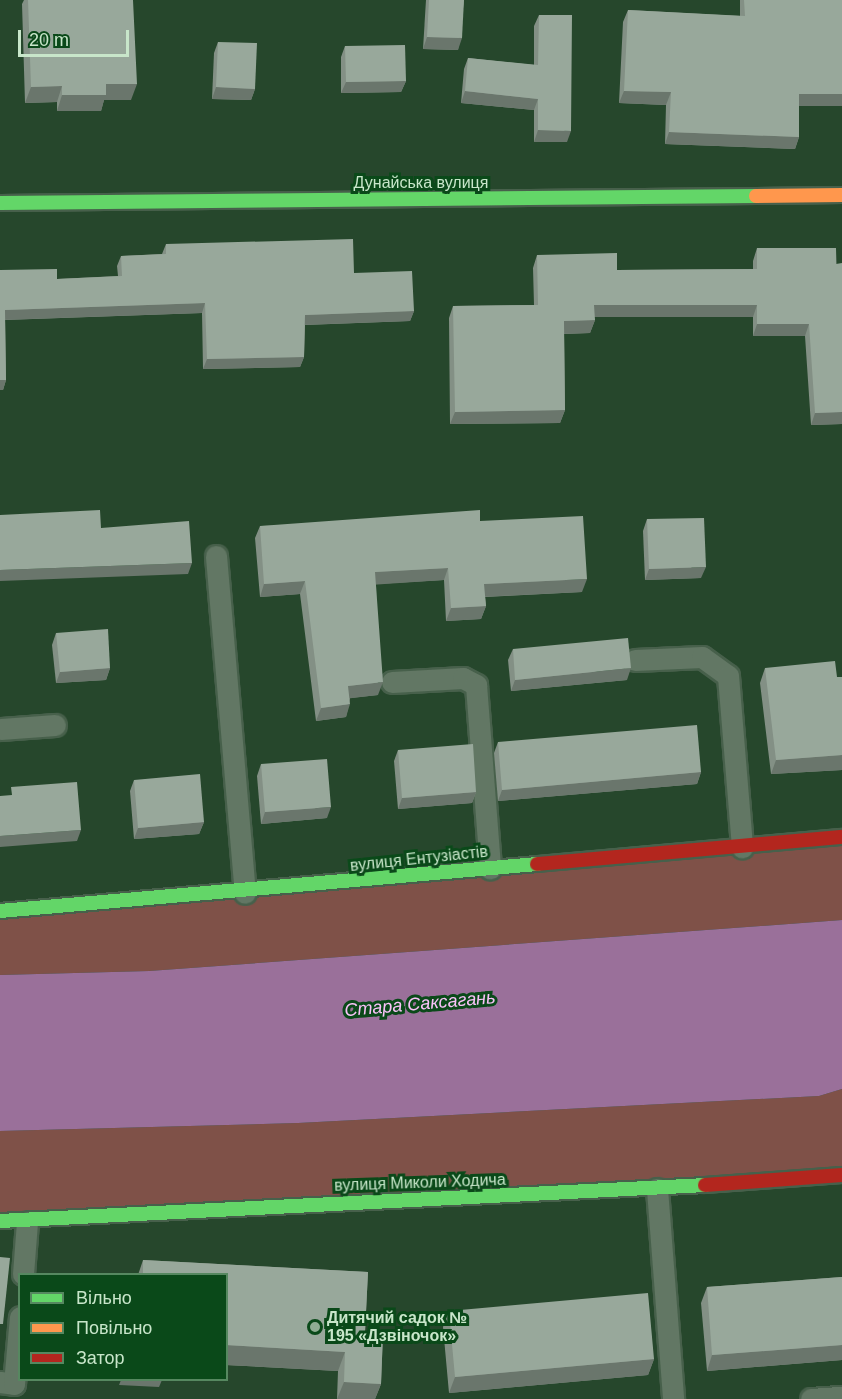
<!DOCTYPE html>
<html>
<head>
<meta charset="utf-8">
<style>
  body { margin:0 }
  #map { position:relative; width:842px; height:1399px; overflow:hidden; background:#26472c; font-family:Arial,sans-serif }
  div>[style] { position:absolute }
  .green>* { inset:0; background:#7f5148 }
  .water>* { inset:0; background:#9a709a }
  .roads { filter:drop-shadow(2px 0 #47604b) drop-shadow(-2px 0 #47604b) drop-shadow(0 2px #47604b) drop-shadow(0 -2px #47604b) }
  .lane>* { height:21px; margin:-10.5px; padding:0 10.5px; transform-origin:10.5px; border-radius:10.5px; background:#627764 }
  .fast>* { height:14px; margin:-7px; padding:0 7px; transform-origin:7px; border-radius:7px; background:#63d668 }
  .slow>* { height:14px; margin:-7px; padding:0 7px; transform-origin:7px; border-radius:7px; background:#ff974d }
  .jam>* { height:14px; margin:-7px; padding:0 7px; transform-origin:7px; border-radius:7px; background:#b3261e }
  .wall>* { inset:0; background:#839085 }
  .shaded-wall>* { inset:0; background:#6a766c }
  .building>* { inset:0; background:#98a89b }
  .dots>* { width:16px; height:16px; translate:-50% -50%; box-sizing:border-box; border:3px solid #0a4919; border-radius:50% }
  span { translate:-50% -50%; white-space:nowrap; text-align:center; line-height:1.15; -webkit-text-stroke:6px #0a4919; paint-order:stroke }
  .street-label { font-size:16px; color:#c8e6ca }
  .poi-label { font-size:16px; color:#c8e6ca; font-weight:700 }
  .left { translate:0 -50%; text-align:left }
  .water-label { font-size:18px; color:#fac2f9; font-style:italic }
  .legend { position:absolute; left:18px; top:1273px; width:210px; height:108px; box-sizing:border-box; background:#0a4919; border:2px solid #568860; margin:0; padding:8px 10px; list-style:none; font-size:18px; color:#c8e6ca }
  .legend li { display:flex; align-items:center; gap:12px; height:30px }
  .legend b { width:30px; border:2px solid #568860 }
  .scale { position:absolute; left:18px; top:30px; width:111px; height:27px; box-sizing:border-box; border:3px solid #c8e6ca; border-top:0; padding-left:8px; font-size:18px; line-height:21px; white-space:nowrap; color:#c8e6ca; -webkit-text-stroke:4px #0a4919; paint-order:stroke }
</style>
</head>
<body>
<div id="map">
  <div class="green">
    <i style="clip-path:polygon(842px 837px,842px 920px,149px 971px,0 975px,0 911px)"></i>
    <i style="clip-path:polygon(842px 1089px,842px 1175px,0 1221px,0 1131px,298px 1123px,819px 1096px)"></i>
  </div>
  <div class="water">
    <i style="clip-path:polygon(842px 920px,842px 1089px,819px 1096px,298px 1123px,0 1131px,0 975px,149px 971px)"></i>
  </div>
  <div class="roads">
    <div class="lane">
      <i style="left:216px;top:556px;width:338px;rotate:85.1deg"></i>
      <i style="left:635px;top:660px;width:67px;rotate:-2.6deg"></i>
      <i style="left:702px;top:657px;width:32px;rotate:36deg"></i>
      <i style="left:728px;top:676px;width:172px;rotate:85.3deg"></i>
      <i style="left:392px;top:682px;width:71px;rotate:-3.2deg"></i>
      <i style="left:463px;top:678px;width:15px;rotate:28deg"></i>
      <i style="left:476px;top:685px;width:184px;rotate:85.6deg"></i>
      <i style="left:0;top:729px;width:55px;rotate:-4.2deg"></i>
      <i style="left:657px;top:1189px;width:211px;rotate:85.6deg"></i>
      <i style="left:23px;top:1274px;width:52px;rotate:-85.6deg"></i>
      <i style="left:0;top:1382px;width:14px;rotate:8deg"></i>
      <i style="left:14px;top:1384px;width:67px;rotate:-84.9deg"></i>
      <i style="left:811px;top:1399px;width:31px;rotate:-4deg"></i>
    </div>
    <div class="fast">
      <i style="left:0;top:203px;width:756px;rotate:-0.53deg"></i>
      <i style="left:0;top:911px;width:539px;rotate:-5deg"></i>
      <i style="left:0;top:1221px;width:706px;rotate:-2.92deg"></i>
    </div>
    <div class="slow">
      <i style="left:756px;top:196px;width:86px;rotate:-0.7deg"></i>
    </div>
    <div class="jam">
      <i style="left:537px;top:864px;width:306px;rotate:-5.1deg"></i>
      <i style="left:705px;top:1185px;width:137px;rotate:-4.2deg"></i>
    </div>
  </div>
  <div class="wall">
    <i style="clip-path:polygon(24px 0,133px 0,131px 100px,104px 100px,101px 111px,57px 111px,57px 102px,25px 103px,22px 4px)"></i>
    <i style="clip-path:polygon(426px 0,464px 0,458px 50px,423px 49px)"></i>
    <i style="clip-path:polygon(740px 0,842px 0,842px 106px,799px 106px,799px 137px,795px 149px,665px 144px,666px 105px,619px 103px,623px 22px,628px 10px,740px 16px)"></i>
    <i style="clip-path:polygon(539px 15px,567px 142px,534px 142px,534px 110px,461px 103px,464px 69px,468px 58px,534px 65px,534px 26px)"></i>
    <i style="clip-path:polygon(218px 42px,255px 89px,251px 100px,212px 99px,214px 53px)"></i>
    <i style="clip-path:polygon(345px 46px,406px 81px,401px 92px,341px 93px,341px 57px)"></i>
    <i style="clip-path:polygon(166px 244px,354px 273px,414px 311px,410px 321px,305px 325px,304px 357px,300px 367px,203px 369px,202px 313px,5px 320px,6px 380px,3px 390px,0 390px,0 270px,57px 279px,118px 276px,117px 266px,121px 256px,162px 254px)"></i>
    <i style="clip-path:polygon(757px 248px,836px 248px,842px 424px,811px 425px,805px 336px,753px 336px,753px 317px,594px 317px,595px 320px,590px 333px,564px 334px,565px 410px,560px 423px,450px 424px,449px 318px,453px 306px,534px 305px,533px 268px,537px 255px,617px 270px,753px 269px,753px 261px)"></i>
    <i style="clip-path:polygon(647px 519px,701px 578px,645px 580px,643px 531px)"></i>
    <i style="clip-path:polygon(480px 521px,582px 592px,485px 597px,486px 606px,481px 619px,446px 621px,444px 580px,376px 584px,378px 695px,350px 698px,346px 717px,316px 721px,300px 594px,260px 597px,255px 538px,260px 526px)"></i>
    <i style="clip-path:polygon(56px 633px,110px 668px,106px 680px,56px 683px,52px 645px)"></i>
    <i style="clip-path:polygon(513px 649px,627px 680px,511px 691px,508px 660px)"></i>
    <i style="clip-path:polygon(765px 668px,837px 677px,842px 677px,842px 770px,771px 774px,760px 683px)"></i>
    <i style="clip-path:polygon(498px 742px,701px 772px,697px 784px,498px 801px,494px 753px)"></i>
    <i style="clip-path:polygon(398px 750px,476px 792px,472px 803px,398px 809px,394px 761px)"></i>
    <i style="clip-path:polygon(261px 764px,327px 818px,261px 824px,257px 776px)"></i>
    <i style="clip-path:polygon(134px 780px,204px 822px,199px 834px,134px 839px,130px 791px)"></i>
    <i style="clip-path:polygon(143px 1260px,368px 1272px,365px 1332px,383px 1333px,381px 1384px,375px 1399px,337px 1399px,338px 1371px,226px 1365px,226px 1275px,138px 1275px)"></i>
    <i style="clip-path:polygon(842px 1277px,842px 1360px,707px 1371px,701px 1303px,707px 1287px)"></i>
    <i style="clip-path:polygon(449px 1311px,654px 1359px,648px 1375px,449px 1393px,443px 1327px)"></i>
  </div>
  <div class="shaded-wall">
    <i style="clip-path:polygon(427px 37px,462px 38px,458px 50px,423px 49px)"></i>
    <i style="clip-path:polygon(406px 81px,401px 92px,341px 93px,346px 82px)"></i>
    <i style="clip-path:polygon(106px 84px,137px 84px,131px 100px,104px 100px,101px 111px,57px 111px,62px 95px)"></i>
    <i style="clip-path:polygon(62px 86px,57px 102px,25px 103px,31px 87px)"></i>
    <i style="clip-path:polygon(216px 87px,255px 89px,251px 100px,212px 99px)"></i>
    <i style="clip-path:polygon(465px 91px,538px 99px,534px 110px,461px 103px)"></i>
    <i style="clip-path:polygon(624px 91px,671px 92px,666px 105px,619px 103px)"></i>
    <i style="clip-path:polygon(799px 94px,842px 94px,842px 106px,795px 106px)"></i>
    <i style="clip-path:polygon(538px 130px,571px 131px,567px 142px,534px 142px)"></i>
    <i style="clip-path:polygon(669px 132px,799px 137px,795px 149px,665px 144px)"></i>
    <i style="clip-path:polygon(205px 303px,202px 313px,1px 320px,5px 310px)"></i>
    <i style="clip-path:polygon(594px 305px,757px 305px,753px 317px,590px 317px)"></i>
    <i style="clip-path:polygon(414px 311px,410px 321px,301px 325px,305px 315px)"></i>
    <i style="clip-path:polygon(595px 320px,590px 333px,560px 334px,564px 321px)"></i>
    <i style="clip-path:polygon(757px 324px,809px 324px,805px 336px,753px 336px)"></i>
    <i style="clip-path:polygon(304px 357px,300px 367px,203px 369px,207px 359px)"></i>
    <i style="clip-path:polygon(0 380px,6px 380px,3px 390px,0 390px)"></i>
    <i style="clip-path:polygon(565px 410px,560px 423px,450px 424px,455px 412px)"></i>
    <i style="clip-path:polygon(842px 412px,842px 424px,811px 425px,815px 413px)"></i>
    <i style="clip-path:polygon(192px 563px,188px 574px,0 581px,0 570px)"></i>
    <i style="clip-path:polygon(706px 567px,701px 578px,645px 580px,649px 569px)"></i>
    <i style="clip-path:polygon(448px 568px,444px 580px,370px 585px,375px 572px)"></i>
    <i style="clip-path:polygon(587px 579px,582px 592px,480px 597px,484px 584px)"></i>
    <i style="clip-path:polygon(305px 581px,300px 594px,260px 597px,264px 584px)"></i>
    <i style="clip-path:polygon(486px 606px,481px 619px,446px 621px,451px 608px)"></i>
    <i style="clip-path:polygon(110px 668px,106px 680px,56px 683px,60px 672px)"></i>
    <i style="clip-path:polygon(631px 668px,627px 680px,511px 691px,515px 680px)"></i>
    <i style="clip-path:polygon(383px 682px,378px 695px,344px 699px,348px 686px)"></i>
    <i style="clip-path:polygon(350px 704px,346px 717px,316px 721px,321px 708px)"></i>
    <i style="clip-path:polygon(842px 755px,842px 770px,771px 774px,776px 760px)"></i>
    <i style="clip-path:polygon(701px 772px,697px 784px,498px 801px,502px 790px)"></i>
    <i style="clip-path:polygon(476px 792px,472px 803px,398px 809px,402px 798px)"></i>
    <i style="clip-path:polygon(331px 807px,327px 818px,261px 824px,265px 812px)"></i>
    <i style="clip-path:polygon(204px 822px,199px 834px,134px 839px,138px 828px)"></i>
    <i style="clip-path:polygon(81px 830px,77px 841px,0 847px,0 836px)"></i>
    <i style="clip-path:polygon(226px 1345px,345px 1352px,338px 1371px,226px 1365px)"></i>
    <i style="clip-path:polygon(842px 1345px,842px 1360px,707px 1371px,712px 1355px)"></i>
    <i style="clip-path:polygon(654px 1359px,648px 1375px,449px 1393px,455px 1377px)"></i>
    <i style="clip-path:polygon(121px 1380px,162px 1380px,159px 1387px,119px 1385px)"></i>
    <i style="clip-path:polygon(344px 1382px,381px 1384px,375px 1399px,337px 1399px)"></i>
  </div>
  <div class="building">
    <i style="clip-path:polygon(28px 0,133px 0,137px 84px,106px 84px,106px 95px,62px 95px,62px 86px,31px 87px)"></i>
    <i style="clip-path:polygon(429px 0,464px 0,462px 38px,427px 37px)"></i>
    <i style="clip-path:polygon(744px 0,842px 0,842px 94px,799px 94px,799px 137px,669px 132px,671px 92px,624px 91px,628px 10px,745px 16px)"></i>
    <i style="clip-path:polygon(539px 15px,572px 15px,571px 131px,538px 130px,538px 99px,465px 91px,468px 58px,538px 65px)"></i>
    <i style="clip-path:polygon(218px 42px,257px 43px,255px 89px,216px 87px)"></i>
    <i style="clip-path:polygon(405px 45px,406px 81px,346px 82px,345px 46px)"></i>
    <i style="clip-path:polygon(353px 239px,354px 273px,412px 271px,414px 311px,305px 315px,304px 357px,207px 359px,205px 303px,5px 310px,6px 380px,0 380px,0 270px,57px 269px,57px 279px,122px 276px,121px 256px,166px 254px,166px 244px)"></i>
    <i style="clip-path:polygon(757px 248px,836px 248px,836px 264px,842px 263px,842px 412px,815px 413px,809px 324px,757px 324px,757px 305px,594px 305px,595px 320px,564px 321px,565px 410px,455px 412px,453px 306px,538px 305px,537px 255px,617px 253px,617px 270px,757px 269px)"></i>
    <i style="clip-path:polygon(100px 510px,101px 528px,189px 521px,192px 563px,0 570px,0 515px)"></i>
    <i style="clip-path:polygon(480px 510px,480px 521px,583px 516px,587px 579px,484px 584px,486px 606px,451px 608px,448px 568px,375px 572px,383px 682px,348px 686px,350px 704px,321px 708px,305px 581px,264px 584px,260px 526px)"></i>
    <i style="clip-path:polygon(704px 518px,706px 567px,649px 569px,647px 519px)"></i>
    <i style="clip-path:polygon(108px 629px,110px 668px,60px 672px,56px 633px)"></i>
    <i style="clip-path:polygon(628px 638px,631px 668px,515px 680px,513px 649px)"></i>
    <i style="clip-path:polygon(835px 661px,837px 677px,842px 677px,842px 755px,776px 760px,765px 668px)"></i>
    <i style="clip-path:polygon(697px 725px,701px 772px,502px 790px,498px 742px)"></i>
    <i style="clip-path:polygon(473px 744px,476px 792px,402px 798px,398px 750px)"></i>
    <i style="clip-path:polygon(327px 759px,331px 807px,265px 812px,261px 764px)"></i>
    <i style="clip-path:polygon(200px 774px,204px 822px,138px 828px,134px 780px)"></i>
    <i style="clip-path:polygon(77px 782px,81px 830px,0 836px,0 796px,12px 795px,11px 787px)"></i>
    <i style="clip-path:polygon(0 1257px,10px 1258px,3px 1324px,0 1324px)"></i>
    <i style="clip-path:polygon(143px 1260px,368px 1272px,365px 1332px,383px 1333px,381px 1384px,344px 1382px,345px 1352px,226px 1345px,226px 1275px,143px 1275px)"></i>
    <i style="clip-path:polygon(842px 1277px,842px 1345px,712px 1355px,707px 1287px)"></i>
    <i style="clip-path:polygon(648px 1293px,654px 1359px,455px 1377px,449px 1311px)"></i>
  </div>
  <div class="dots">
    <i style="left:315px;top:1327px;background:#8fae93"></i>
  </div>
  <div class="street-label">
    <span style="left:421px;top:183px">Дунайська вулиця</span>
    <span style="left:419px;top:859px;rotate:-6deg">вулиця Ентузіастів</span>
    <span style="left:420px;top:1183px;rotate:-2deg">вулиця Миколи Ходича</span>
  </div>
  <div class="poi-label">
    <span class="left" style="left:327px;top:1327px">Дитячий садок №<br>195 «Дзвіночок»</span>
  </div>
  <div class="water-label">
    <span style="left:420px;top:1004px;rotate:-5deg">Стара Саксагань</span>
  </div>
  <ul class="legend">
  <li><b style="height:8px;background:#63d668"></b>Вільно</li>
  <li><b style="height:8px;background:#ff974d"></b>Повільно</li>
  <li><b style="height:8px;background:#b3261e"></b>Затор</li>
  </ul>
  <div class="scale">20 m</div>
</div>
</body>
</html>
